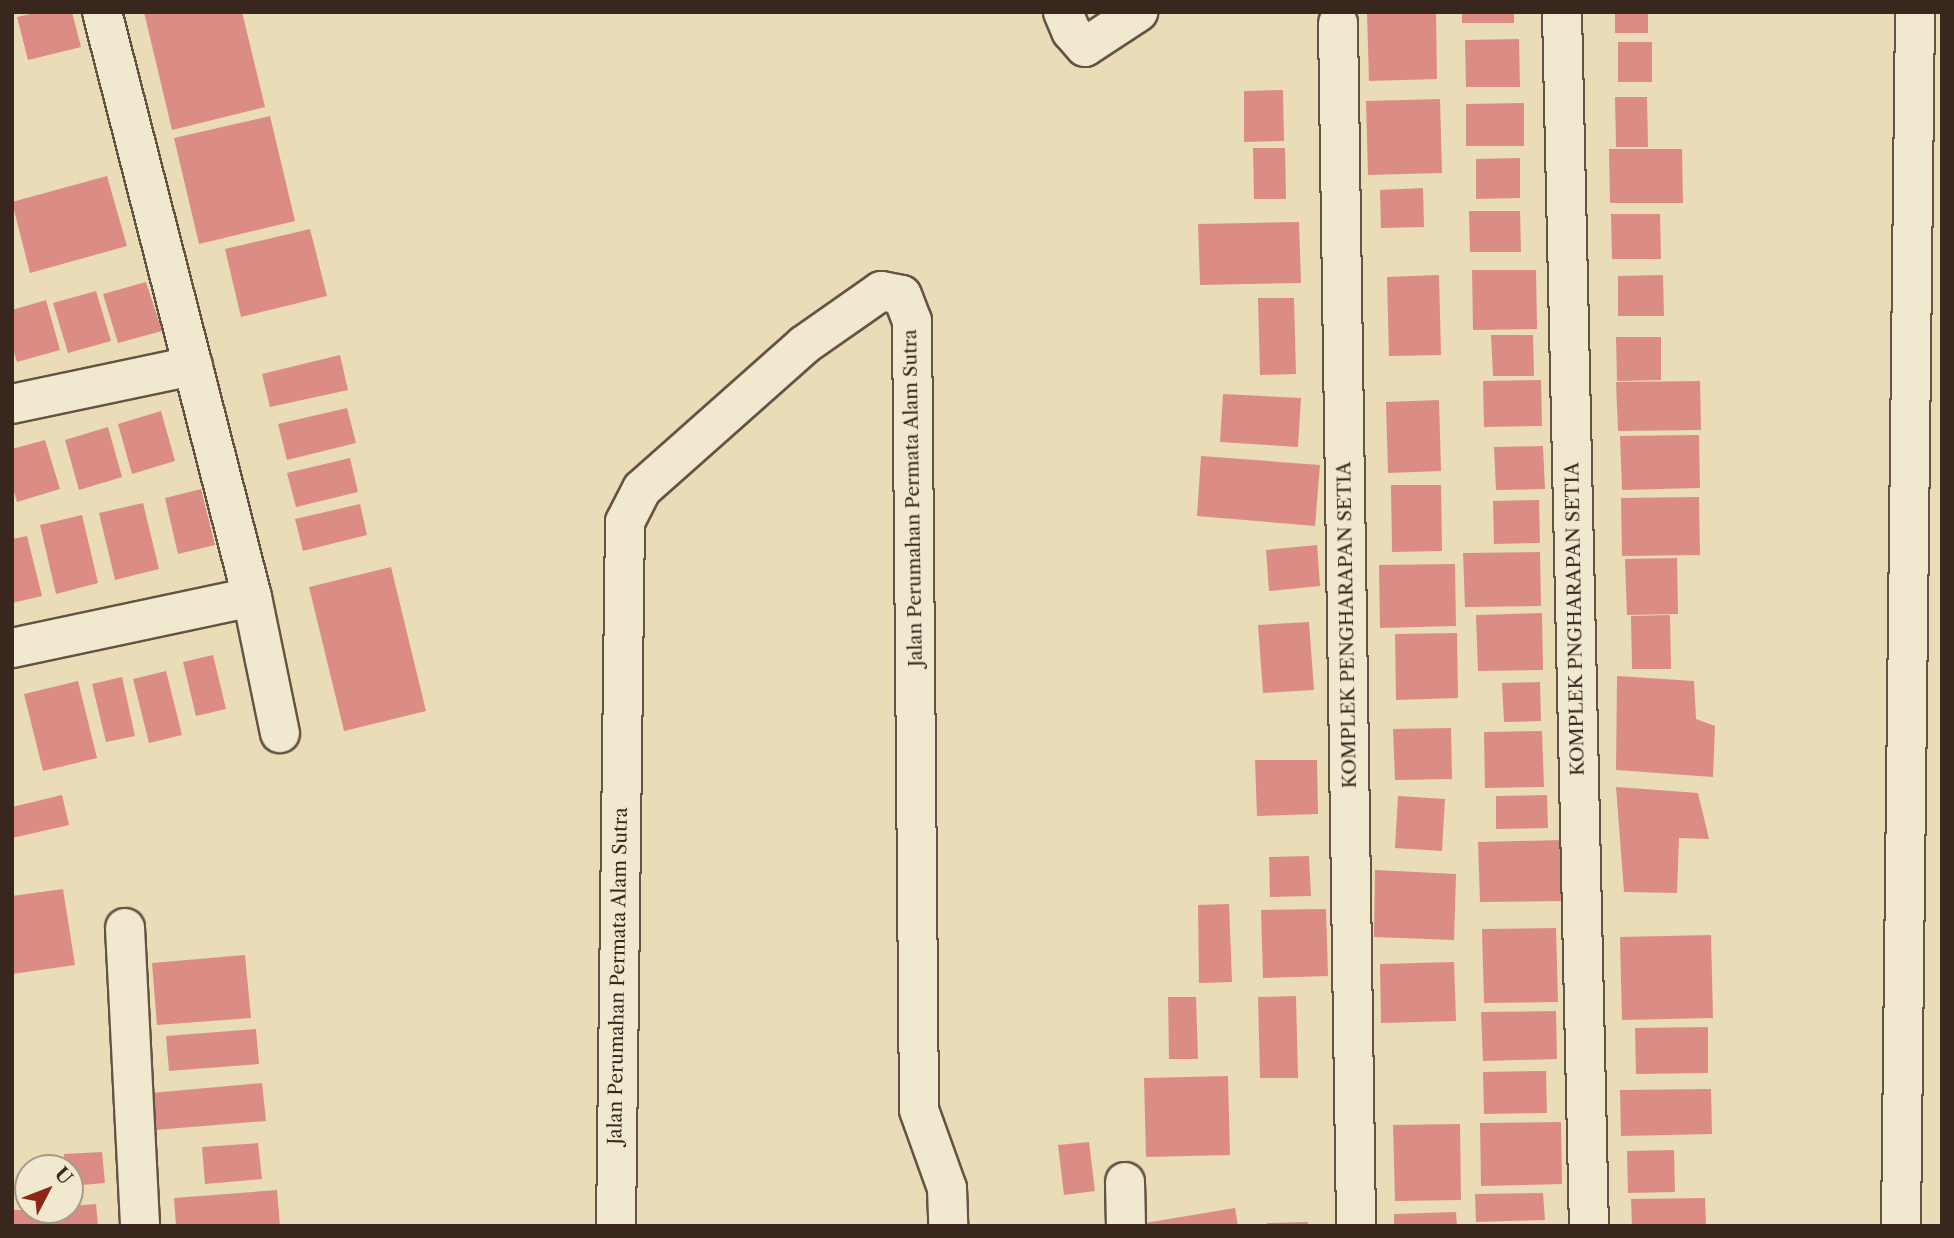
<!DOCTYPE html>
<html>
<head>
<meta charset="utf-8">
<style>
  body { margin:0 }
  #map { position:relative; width:1954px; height:1238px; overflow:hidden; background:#e9dcb7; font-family:"Libre Caslon Text",serif }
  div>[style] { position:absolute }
  .building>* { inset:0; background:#db8d85 }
  .roads { filter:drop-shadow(2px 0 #655444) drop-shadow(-2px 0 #655444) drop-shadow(0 2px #655444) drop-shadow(0 -2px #655444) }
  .street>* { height:38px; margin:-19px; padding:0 19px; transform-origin:19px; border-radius:19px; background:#f1e8d0 }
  span { translate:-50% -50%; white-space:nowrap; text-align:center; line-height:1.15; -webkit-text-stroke:7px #f1e8d0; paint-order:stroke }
  .street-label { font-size:19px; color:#39271e }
  .frame { position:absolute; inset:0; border:14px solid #39271e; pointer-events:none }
  .north { position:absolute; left:14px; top:1154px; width:70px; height:70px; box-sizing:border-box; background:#f1e8d0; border:2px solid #a79b89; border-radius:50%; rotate:48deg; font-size:19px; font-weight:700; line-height:28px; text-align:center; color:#39271e }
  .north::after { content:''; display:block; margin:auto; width:24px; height:32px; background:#8f2418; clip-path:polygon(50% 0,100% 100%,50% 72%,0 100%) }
</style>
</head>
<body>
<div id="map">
  <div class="building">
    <i style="clip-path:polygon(39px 12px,72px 12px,81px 47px,28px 60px,17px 17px)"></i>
    <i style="clip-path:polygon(144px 12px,242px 12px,265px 107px,172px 130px)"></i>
    <i style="clip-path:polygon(1436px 12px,1437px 79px,1369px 81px,1367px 13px)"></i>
    <i style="clip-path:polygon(1462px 12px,1514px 12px,1514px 23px,1462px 23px)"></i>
    <i style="clip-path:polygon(1615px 12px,1648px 12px,1648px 33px,1615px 33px)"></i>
    <i style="clip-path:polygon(1519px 39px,1520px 87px,1466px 87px,1465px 40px)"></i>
    <i style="clip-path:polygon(1618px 42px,1652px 42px,1652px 82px,1618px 82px)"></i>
    <i style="clip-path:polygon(1283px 90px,1284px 141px,1244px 142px,1244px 91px)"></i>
    <i style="clip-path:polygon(1615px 97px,1647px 97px,1648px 147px,1616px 147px)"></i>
    <i style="clip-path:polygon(1440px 99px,1442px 173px,1368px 175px,1366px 101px)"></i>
    <i style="clip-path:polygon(1524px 103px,1524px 146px,1466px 146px,1466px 104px)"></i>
    <i style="clip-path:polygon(270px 116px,295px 221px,199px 244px,174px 138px)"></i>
    <i style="clip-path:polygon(1253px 148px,1285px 148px,1286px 199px,1254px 199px)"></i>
    <i style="clip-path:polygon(1609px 149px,1682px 149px,1683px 203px,1610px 203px)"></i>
    <i style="clip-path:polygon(1520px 158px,1520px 198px,1476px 199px,1476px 159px)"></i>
    <i style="clip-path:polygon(107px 176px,127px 246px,30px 273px,12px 202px)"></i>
    <i style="clip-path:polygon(1423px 188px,1424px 227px,1381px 228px,1380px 190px)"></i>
    <i style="clip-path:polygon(1469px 211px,1520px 211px,1521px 252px,1470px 252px)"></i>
    <i style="clip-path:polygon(1611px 214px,1660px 214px,1661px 259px,1612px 259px)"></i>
    <i style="clip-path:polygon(1299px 222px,1301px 283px,1200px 285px,1198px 224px)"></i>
    <i style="clip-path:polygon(310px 229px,327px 296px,241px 317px,225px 249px)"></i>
    <i style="clip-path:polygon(1472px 270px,1536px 270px,1537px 329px,1473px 330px)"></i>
    <i style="clip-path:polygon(1439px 275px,1441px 355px,1389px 356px,1387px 277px)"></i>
    <i style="clip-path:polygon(1663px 275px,1664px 316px,1618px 316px,1618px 276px)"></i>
    <i style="clip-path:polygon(146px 282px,162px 331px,118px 343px,103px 294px)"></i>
    <i style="clip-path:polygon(96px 291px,111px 341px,68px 353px,53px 303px)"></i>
    <i style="clip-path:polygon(1258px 298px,1294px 298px,1296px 374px,1260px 375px)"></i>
    <i style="clip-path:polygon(46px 300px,60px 350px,17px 362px,12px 346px,12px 310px)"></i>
    <i style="clip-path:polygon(1491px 335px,1533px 335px,1534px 376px,1493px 376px)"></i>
    <i style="clip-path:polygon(1616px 337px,1661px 337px,1661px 380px,1617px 381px)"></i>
    <i style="clip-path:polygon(340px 355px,348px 390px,270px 407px,262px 374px)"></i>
    <i style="clip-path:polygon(1541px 380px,1542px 426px,1484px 427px,1483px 381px)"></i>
    <i style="clip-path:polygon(1700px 381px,1701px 430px,1618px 431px,1616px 382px)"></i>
    <i style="clip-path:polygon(1223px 394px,1301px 398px,1298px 447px,1220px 442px)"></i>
    <i style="clip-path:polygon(1439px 400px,1441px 471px,1388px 473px,1386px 402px)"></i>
    <i style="clip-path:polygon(347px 408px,356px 443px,287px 460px,278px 424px)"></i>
    <i style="clip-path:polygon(161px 411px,175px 461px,132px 474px,118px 424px)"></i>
    <i style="clip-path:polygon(108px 427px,122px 477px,79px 490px,65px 440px)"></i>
    <i style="clip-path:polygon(1699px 435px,1700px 488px,1622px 490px,1620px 436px)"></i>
    <i style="clip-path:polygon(45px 440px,60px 489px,17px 502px,12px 485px,12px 449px)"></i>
    <i style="clip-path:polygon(1543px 446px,1545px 489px,1496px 490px,1494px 447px)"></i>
    <i style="clip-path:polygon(1201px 456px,1320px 465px,1315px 526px,1197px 516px)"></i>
    <i style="clip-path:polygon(350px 458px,358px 492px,296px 507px,287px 473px)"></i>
    <i style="clip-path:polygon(1391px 485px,1441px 485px,1442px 551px,1392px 552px)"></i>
    <i style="clip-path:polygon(201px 489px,215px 545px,178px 554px,165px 498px)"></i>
    <i style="clip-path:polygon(1699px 497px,1700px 555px,1622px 556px,1621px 498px)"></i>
    <i style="clip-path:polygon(1539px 500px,1540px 543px,1494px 544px,1493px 501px)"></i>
    <i style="clip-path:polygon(143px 503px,159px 569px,115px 580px,99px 513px)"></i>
    <i style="clip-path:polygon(360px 504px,367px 535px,303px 551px,295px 519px)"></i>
    <i style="clip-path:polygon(82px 515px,98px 583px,56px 594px,40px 525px)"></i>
    <i style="clip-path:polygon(27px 536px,42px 596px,12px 603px,12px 539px)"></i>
    <i style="clip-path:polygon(1317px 545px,1320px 586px,1269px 591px,1266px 550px)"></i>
    <i style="clip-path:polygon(1540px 552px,1541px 606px,1465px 607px,1463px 553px)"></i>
    <i style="clip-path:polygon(1677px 558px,1678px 614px,1627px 615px,1625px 559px)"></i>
    <i style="clip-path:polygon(1455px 564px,1456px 626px,1380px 628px,1379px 565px)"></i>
    <i style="clip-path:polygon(391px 567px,426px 711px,344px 731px,309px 587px)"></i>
    <i style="clip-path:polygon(1542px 613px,1543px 670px,1478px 671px,1476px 615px)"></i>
    <i style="clip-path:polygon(1670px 615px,1671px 669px,1632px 669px,1631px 616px)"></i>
    <i style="clip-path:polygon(1309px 622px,1314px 690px,1263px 693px,1258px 625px)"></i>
    <i style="clip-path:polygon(1457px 633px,1458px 698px,1396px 700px,1395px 634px)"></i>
    <i style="clip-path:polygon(213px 655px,226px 709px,196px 716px,183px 662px)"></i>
    <i style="clip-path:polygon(166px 671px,182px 735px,149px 743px,133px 679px)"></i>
    <i style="clip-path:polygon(1617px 676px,1694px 681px,1696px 719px,1715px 726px,1713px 777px,1616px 770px)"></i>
    <i style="clip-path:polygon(122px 677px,135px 736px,106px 742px,92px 684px)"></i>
    <i style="clip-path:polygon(78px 681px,97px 758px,43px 771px,24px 694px)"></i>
    <i style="clip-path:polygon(1540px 682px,1541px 721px,1504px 722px,1502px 683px)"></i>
    <i style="clip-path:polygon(1451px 728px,1452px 779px,1395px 780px,1393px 729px)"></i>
    <i style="clip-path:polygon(1542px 731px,1544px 787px,1485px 788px,1484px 732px)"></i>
    <i style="clip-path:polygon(1255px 760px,1317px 760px,1318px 814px,1257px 816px)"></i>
    <i style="clip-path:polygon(1616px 787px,1698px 793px,1709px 839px,1679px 838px,1677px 893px,1624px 892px)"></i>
    <i style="clip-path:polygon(62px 795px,69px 825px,12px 838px,12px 807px)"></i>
    <i style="clip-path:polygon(1547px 795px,1548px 828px,1496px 829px,1496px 796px)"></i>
    <i style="clip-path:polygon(1398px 796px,1445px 799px,1442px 851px,1395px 848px)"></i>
    <i style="clip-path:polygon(1562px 840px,1563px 901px,1480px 902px,1478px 842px)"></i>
    <i style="clip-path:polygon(1309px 856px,1311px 896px,1270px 897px,1269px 857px)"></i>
    <i style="clip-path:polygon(1375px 870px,1456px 874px,1454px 940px,1374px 937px)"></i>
    <i style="clip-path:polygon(63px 889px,75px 965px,12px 974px,12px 896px)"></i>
    <i style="clip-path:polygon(1229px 904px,1232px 982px,1199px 983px,1198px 905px)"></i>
    <i style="clip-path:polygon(1326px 909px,1328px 976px,1263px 978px,1261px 910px)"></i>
    <i style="clip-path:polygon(1556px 928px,1558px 1002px,1484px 1003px,1482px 929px)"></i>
    <i style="clip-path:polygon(1711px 935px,1713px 1018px,1622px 1020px,1620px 937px)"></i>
    <i style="clip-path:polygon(245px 955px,251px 1018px,157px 1025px,152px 963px)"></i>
    <i style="clip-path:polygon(1454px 962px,1456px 1021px,1381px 1023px,1380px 964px)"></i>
    <i style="clip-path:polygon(1296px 996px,1298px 1078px,1260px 1078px,1258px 997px)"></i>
    <i style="clip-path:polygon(1168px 997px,1196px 997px,1198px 1059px,1169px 1059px)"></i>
    <i style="clip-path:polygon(1556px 1011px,1557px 1059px,1483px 1061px,1481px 1012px)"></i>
    <i style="clip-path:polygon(1708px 1027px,1708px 1073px,1636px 1074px,1635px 1028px)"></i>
    <i style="clip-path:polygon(256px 1029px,259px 1064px,169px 1071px,166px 1036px)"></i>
    <i style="clip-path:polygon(1546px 1071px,1547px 1113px,1484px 1114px,1483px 1072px)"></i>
    <i style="clip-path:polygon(1228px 1076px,1230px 1155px,1146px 1157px,1144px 1078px)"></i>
    <i style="clip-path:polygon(262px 1083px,266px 1121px,154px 1130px,151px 1093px)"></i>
    <i style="clip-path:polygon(1711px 1089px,1712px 1134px,1621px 1136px,1620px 1090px)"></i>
    <i style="clip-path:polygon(1561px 1122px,1562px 1184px,1481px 1186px,1480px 1123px)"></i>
    <i style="clip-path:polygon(1460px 1124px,1461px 1200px,1395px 1201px,1393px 1125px)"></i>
    <i style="clip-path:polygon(1089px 1142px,1095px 1191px,1064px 1195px,1058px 1145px)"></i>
    <i style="clip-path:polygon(258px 1143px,262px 1179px,205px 1184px,202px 1147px)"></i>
    <i style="clip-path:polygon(1674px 1150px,1675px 1192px,1628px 1193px,1627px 1151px)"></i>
    <i style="clip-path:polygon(102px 1152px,105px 1183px,70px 1186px,70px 1168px,65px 1168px,64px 1154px)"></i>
    <i style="clip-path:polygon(277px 1190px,280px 1226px,176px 1226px,174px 1198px)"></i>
    <i style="clip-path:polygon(1543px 1193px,1545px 1220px,1476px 1222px,1475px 1194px)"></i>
    <i style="clip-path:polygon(1705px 1198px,1706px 1226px,1632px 1226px,1631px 1199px)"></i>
    <i style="clip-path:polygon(96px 1204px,98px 1226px,12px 1226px,12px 1210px,70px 1210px,70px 1206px)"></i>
    <i style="clip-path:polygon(1235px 1208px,1238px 1226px,1139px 1226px,1139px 1224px)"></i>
    <i style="clip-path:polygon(1456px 1212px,1457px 1226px,1394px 1226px,1394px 1214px)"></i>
    <i style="clip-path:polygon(1308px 1222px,1308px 1226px,1267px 1226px,1267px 1223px)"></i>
  </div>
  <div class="roads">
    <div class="street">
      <i style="left:102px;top:12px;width:604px;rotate:75.62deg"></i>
      <i style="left:252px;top:597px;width:139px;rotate:78.4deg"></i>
      <i style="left:1063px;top:12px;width:21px;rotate:67deg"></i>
      <i style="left:1071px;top:31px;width:21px;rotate:49deg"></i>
      <i style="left:1085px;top:47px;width:64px;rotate:-33.4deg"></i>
      <i style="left:1562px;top:12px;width:1214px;rotate:88.73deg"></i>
      <i style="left:1338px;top:23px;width:1203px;rotate:89.14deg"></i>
      <i style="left:12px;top:404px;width:185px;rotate:-11.9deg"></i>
      <i style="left:12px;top:648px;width:245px;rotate:-12deg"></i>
      <i style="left:125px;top:928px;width:298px;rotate:87.1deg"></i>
      <i style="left:1125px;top:1182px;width:44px;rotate:88.7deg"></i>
      <i style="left:616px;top:1226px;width:704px;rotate:-89.27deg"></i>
      <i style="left:625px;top:522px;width:37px;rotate:-63deg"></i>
      <i style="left:642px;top:489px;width:217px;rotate:-41.6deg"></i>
      <i style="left:804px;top:345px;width:94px;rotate:-35deg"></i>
      <i style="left:881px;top:291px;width:21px;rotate:11deg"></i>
      <i style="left:902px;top:295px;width:28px;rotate:69deg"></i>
      <i style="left:912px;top:321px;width:789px;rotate:89.49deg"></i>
      <i style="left:919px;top:1110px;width:83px;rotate:70.3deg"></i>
      <i style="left:947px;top:1188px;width:38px;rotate:88deg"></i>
      <i style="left:1901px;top:1226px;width:1214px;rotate:-89.34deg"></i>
    </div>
  </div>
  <div class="street-label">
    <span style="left:913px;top:498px;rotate:-91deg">Jalan Perumahan Permata Alam Sutra</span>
    <span style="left:1575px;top:619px;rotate:-91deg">KOMPLEK PNGHARAPAN SETIA</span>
    <span style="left:1347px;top:625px;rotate:-91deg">KOMPLEK PENGHARAPAN SETIA</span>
    <span style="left:618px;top:976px;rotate:-89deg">Jalan Perumahan Permata Alam Sutra</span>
  </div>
  <div class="frame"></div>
  <div class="north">U</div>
</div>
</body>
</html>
